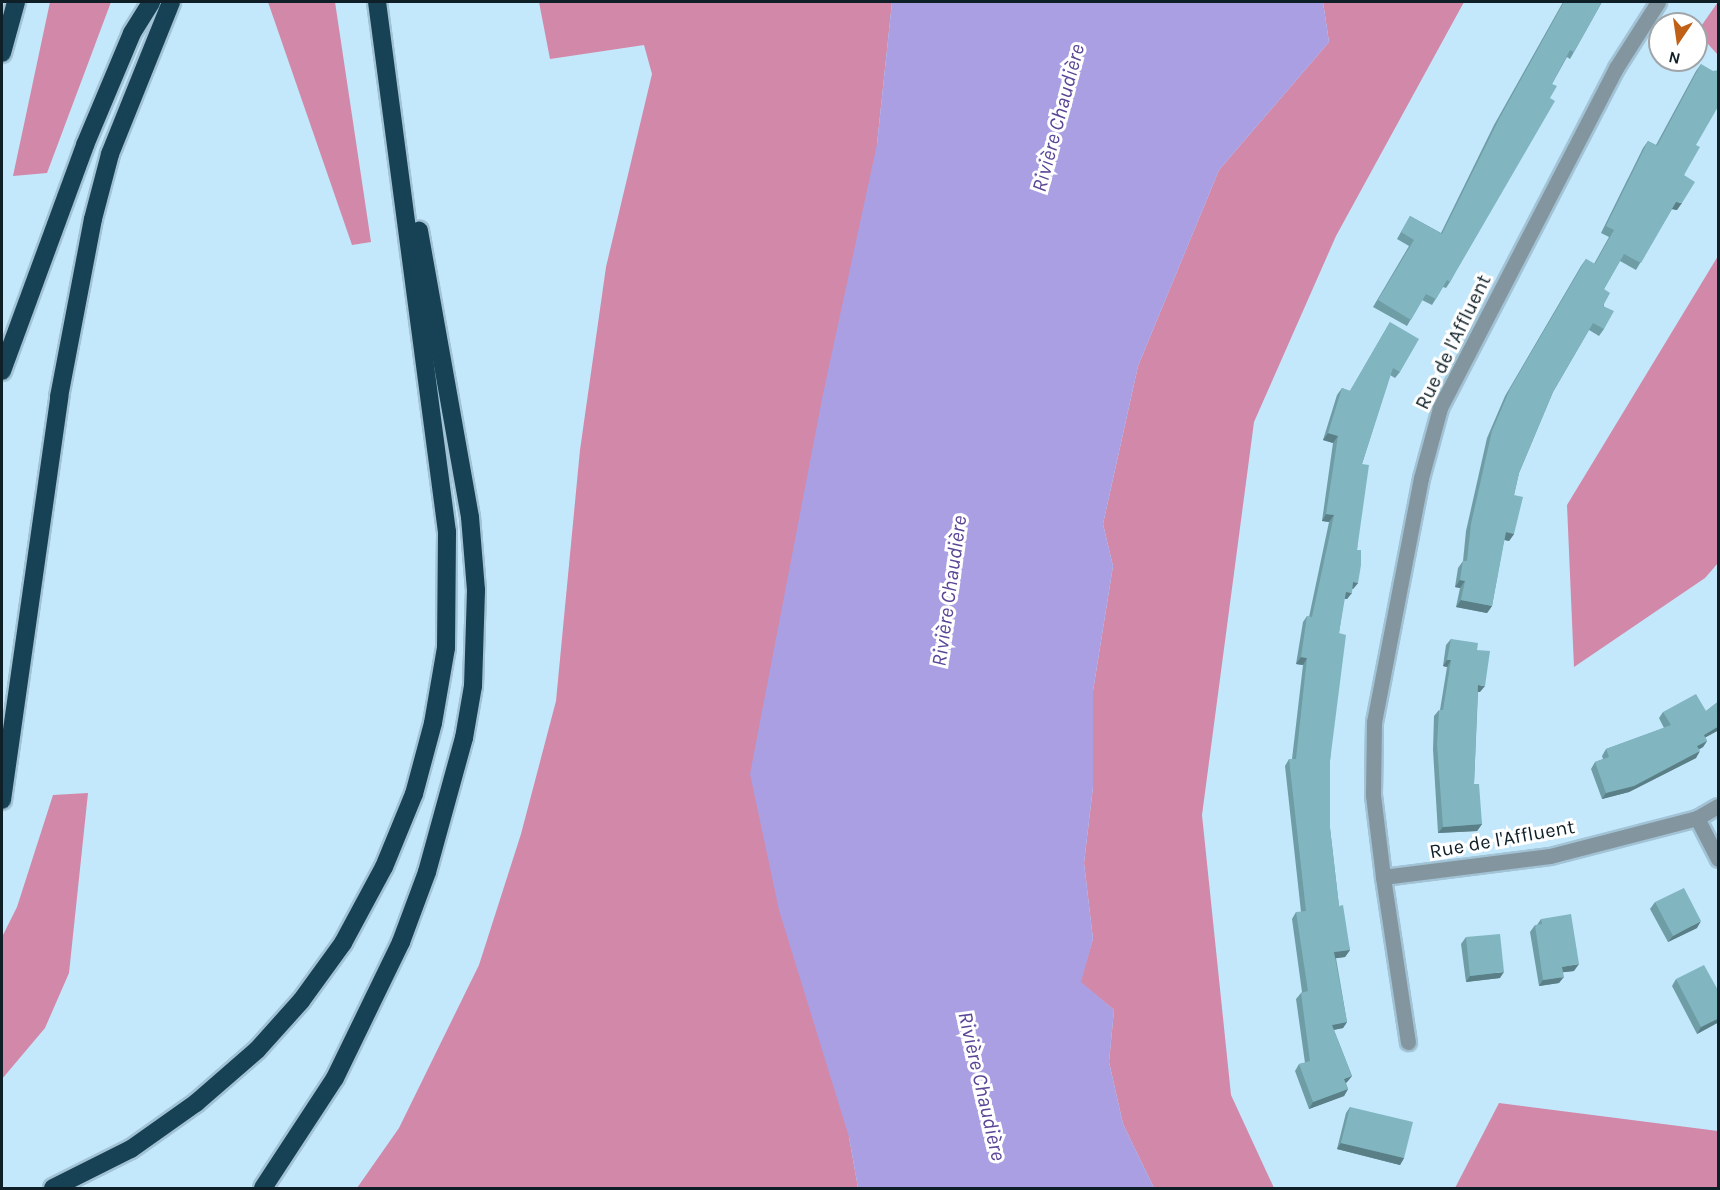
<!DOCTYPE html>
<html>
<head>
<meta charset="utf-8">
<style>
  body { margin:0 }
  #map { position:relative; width:1720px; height:1190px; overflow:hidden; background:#c3e7fb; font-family:Karla,sans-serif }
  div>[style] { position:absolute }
  .forest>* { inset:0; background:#d288a8 }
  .water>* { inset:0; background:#ab9fe3 }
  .roads { filter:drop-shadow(2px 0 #a2c3d5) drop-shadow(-2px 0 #a2c3d5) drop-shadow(0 2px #a2c3d5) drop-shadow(0 -2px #a2c3d5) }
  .minor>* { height:15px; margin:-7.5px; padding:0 7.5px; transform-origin:7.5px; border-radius:7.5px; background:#8396a0 }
  .motorway>* { height:18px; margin:-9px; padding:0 9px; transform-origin:9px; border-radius:9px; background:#174256 }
  .wall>* { inset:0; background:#6f9da6 }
  .shaded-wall>* { inset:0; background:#5a7f87 }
  .building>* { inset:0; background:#81b6c1 }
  span { translate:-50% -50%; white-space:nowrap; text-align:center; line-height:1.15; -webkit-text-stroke:6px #fff; paint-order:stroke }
  .street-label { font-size:20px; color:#0e1f28 }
  .water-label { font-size:21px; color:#5a4597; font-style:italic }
  .frame { position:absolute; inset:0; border:3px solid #0e1f28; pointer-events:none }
  .north { position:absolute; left:1648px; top:12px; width:60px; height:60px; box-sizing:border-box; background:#fff; border:2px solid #9fa5a9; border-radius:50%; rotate:193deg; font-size:16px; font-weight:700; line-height:24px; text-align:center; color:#0e1f28 }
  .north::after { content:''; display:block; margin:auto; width:21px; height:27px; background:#c06117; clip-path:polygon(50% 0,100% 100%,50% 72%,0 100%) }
</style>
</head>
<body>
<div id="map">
  <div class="forest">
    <i style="clip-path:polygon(50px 2px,111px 2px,47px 173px,13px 176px)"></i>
    <i style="clip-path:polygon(268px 2px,335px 2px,371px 242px,352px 245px)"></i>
    <i style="clip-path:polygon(539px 2px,892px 2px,877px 144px,849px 1137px,858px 1188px,357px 1188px,399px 1128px,479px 965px,521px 834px,556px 701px,580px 450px,606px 267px,652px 74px,644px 45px,550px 59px)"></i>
    <i style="clip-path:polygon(1323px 2px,1464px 2px,1336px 236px,1254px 422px,1202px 815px,1231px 1095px,1274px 1188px,1154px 1188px,1123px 1124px,1109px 1062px,1114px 1010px,1080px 982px,1093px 939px,1084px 863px,1093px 787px,1093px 691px,1113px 566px,1103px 524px,1138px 366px,1219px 170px,1329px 42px)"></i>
    <i style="clip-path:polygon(1718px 2px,1718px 55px,1697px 32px)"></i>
    <i style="clip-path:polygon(1718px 256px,1718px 563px,1705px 578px,1574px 667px,1567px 505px)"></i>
    <i style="clip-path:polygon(88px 793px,69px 973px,45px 1028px,2px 1079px,2px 937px,17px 907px,53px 795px)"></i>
    <i style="clip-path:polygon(1499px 1103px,1718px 1131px,1718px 1188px,1455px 1188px)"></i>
  </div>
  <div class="water">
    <i style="clip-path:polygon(892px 2px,1323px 2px,1329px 42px,1219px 170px,1138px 366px,1103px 524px,1113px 566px,1093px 691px,1093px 787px,1084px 863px,1093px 939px,1081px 982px,1114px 1010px,1109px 1062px,1123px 1124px,1154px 1188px,858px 1188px,849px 1137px,779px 910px,750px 774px,823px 394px,877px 144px)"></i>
  </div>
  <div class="roads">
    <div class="minor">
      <i style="left:1658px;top:2px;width:78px;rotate:122.5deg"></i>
      <i style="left:1616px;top:68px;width:383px;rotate:117.4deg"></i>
      <i style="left:1440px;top:408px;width:73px;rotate:105.2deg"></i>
      <i style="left:1421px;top:478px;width:248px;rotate:100.9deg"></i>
      <i style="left:1374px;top:722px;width:73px;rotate:90.8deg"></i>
      <i style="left:1373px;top:795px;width:83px;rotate:83deg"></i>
      <i style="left:1383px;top:877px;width:168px;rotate:-7.2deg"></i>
      <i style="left:1550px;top:856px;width:152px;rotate:-14.5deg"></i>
      <i style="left:1697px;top:818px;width:24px;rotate:-30deg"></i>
      <i style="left:1697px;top:818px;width:46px;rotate:62.9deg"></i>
      <i style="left:1383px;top:877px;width:167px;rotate:81.4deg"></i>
    </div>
    <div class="motorway">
      <i style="left:2px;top:53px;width:53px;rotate:-74.6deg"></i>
      <i style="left:2px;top:371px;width:241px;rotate:-69.8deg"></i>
      <i style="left:85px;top:145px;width:121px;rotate:-67.2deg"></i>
      <i style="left:132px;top:33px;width:36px;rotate:-58deg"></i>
      <i style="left:2px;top:800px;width:407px;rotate:-81.9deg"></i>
      <i style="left:59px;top:397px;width:181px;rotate:-79.2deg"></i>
      <i style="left:93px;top:219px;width:67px;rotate:-75.3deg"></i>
      <i style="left:110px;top:154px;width:164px;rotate:-68.1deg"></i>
      <i style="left:53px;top:1188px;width:87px;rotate:-26.6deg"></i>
      <i style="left:131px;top:1149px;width:80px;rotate:-35.3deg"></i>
      <i style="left:196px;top:1103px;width:81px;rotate:-41deg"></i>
      <i style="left:257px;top:1050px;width:66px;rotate:-48.1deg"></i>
      <i style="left:301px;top:1001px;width:72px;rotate:-54.1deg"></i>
      <i style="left:343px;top:943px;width:86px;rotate:-61.7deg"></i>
      <i style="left:384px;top:867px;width:79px;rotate:-67.7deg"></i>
      <i style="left:414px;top:794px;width:73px;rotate:-75deg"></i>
      <i style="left:433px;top:723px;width:76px;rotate:-80.2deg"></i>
      <i style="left:446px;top:648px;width:116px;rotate:-89.5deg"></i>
      <i style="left:447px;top:532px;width:535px;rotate:-97.52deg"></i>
      <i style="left:263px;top:1188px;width:131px;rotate:-56.8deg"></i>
      <i style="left:335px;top:1078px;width:151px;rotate:-64.1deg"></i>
      <i style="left:401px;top:942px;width:75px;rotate:-69.6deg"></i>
      <i style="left:427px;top:872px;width:139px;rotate:-74.6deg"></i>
      <i style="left:464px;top:738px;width:53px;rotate:-80.2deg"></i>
      <i style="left:473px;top:686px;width:96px;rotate:-88.2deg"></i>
      <i style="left:476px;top:590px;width:73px;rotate:-94.7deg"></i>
      <i style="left:470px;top:517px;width:291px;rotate:-100.1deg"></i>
    </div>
  </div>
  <div class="wall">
    <i style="clip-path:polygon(1563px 2px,1602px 2px,1574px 52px,1570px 59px,1567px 57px,1552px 84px,1450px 282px,1446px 288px,1443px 287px,1432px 305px,1422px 300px,1407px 326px,1373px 307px,1409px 246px,1397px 239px,1410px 216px,1441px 233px,1494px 125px)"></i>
    <i style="clip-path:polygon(1701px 64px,1696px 145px,1684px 175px,1677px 210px,1672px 209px,1636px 270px,1620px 261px,1604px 289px,1604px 329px,1599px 336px,1589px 330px,1553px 392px,1519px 473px,1514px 495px,1514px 534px,1509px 541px,1504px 540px,1492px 606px,1487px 613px,1456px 607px,1460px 588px,1455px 587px,1458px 568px,1463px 561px,1466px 531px,1487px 438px,1505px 396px,1581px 266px,1586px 259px,1594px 264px,1609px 237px,1601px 233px,1643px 148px,1648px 141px,1656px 145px,1696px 71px)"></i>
    <i style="clip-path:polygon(1390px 322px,1400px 372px,1395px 378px,1390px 375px,1362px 464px,1357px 550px,1358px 583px,1353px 589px,1352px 589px,1347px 599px,1344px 599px,1339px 633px,1330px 761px,1330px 828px,1339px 906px,1350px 950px,1345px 957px,1336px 958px,1347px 1022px,1343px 1028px,1334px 1030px,1352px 1076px,1347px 1082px,1346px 1083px,1348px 1089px,1344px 1096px,1309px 1109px,1295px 1071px,1299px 1064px,1305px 1063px,1296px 999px,1301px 993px,1302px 992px,1292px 919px,1296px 912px,1301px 912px,1285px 766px,1289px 759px,1292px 759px,1303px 665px,1296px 664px,1303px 622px,1307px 616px,1309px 617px,1329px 522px,1322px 521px,1333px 443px,1323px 440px,1337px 395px,1342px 388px,1350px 391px)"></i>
    <i style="clip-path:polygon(1451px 639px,1477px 650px,1480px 692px,1478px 692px,1474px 784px,1482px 824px,1477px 831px,1438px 833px,1433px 750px,1434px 716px,1439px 710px,1440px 710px,1447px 667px,1443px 666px,1446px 645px)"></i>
    <i style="clip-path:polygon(1719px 701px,1719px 730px,1705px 737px,1707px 741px,1703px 747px,1699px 749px,1696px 758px,1629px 792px,1602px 799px,1591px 769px,1595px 762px,1603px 759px,1602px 756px,1606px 749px,1664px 728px,1659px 718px,1663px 712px,1706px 711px)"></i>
    <i style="clip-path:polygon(1655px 902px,1697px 928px,1668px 942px,1650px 909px)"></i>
    <i style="clip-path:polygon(1541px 919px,1574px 971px,1563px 972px,1559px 983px,1539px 986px,1530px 932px,1535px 925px,1537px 925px)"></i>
    <i style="clip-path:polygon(1466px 937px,1500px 978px,1466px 982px,1461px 944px)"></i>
    <i style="clip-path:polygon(1676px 979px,1719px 1022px,1697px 1034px,1672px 986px)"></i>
    <i style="clip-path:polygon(1350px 1107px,1404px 1158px,1400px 1165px,1337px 1149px,1346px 1113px)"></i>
  </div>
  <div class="shaded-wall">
    <i style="clip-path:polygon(1676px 202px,1682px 203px,1677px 210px,1671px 209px)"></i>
    <i style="clip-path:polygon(1328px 433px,1338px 436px,1333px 443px,1323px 440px)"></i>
    <i style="clip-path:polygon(1326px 514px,1334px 515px,1329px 522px,1322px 521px)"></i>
    <i style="clip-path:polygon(1506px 532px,1514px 534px,1509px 541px,1501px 539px)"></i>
    <i style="clip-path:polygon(1460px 580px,1465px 581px,1460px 588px,1455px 587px)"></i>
    <i style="clip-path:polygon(1353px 582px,1358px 583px,1353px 589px,1349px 588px)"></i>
    <i style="clip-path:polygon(1346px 592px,1352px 593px,1347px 599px,1341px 598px)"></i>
    <i style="clip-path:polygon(1461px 600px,1492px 606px,1487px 613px,1456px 607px)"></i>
    <i style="clip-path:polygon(1301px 657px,1307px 658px,1303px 665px,1296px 664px)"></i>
    <i style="clip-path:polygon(1447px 660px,1451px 660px,1447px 667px,1443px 666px)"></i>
    <i style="clip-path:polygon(1478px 685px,1485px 686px,1480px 692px,1474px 691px)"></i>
    <i style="clip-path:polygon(1719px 726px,1719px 730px,1699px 741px,1704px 735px)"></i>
    <i style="clip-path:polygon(1707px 741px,1703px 747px,1693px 753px,1697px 746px)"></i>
    <i style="clip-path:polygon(1700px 751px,1696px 758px,1629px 792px,1602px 799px,1606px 793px)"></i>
    <i style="clip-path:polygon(1482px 824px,1477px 831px,1438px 833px,1443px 827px)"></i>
    <i style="clip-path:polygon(1701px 921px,1697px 928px,1668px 942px,1673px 936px)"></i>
    <i style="clip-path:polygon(1350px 950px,1345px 957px,1330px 959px,1334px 952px)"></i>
    <i style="clip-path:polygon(1579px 964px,1574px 971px,1557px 973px,1562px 967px)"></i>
    <i style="clip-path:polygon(1504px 972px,1500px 978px,1466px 982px,1470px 976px)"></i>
    <i style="clip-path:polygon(1564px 977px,1559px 983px,1539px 986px,1543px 980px)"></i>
    <i style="clip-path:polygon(1719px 1018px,1719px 1022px,1697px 1034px,1701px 1027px)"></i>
    <i style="clip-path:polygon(1347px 1022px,1343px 1028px,1327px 1031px,1332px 1025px)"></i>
    <i style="clip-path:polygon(1352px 1076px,1347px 1082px,1340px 1085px,1344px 1079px)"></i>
    <i style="clip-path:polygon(1348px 1089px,1344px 1096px,1309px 1109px,1313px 1102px)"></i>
    <i style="clip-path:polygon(1341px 1143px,1404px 1158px,1400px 1165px,1337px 1149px)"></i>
  </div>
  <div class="building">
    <i style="clip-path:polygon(1564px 2px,1602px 2px,1574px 52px,1570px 50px,1552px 84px,1557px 86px,1550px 98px,1555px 101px,1450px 282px,1447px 280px,1436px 299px,1426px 294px,1411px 320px,1378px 300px,1414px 240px,1401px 232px,1410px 216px,1442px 234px,1499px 119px)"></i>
    <i style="clip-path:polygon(1701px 64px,1713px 71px,1719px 70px,1719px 105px,1696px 145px,1700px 147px,1684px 175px,1695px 182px,1682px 203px,1676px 202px,1641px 263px,1624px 254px,1604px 289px,1610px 293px,1603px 306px,1614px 311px,1604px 329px,1593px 323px,1553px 392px,1519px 473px,1514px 495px,1523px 497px,1514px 534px,1506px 532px,1492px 606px,1461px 600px,1465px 581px,1460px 580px,1463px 561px,1467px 561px,1471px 524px,1492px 431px,1510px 389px,1586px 259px,1595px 264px,1614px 230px,1606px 226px,1648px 141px,1657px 146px)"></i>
    <i style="clip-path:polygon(1390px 322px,1419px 339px,1400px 372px,1393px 368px,1362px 464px,1369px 465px,1357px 550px,1361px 550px,1361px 565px,1358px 583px,1353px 582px,1352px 593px,1346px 592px,1339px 633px,1346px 635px,1330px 761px,1330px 828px,1339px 906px,1343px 905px,1350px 950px,1334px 952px,1347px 1022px,1332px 1025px,1352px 1076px,1344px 1079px,1348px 1089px,1313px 1102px,1299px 1064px,1310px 1061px,1301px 993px,1308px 991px,1296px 912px,1306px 911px,1289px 759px,1296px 759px,1307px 658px,1301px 657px,1307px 616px,1312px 617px,1334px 515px,1326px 514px,1338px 436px,1328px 433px,1342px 388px,1350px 391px)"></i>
    <i style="clip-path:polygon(1451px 639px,1478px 643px,1477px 650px,1490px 651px,1485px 686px,1478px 685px,1474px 784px,1479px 784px,1482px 824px,1443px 827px,1437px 744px,1439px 710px,1443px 710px,1451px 660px,1447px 660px)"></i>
    <i style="clip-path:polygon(1696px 694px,1706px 711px,1719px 701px,1719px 726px,1704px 735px,1707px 741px,1697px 746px,1700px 751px,1634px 786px,1606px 793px,1595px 762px,1609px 757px,1606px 749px,1671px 725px,1663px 712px)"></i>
    <i style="clip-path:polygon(1684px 888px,1701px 921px,1673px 936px,1655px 902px)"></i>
    <i style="clip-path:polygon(1571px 914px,1579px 964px,1562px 967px,1564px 977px,1543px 980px,1535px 925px,1542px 924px,1541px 919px)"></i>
    <i style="clip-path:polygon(1500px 934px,1504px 972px,1470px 976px,1466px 937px)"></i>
    <i style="clip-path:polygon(1704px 965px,1719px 992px,1719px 1018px,1701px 1027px,1676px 979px)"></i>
    <i style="clip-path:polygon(1350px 1107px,1413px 1122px,1404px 1158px,1341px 1143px)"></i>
  </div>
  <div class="street-label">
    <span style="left:1453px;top:342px;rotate:-64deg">Rue de l'Affluent</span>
    <span style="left:1502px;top:839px;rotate:-10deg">Rue de l'Affluent</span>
  </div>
  <div class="water-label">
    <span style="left:1058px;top:118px;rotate:-75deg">Rivière Chaudière</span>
    <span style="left:949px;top:591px;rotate:-82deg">Rivière Chaudière</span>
    <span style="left:982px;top:1086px;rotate:77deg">Rivière Chaudière</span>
  </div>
  <div class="frame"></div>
  <div class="north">N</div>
</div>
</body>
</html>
